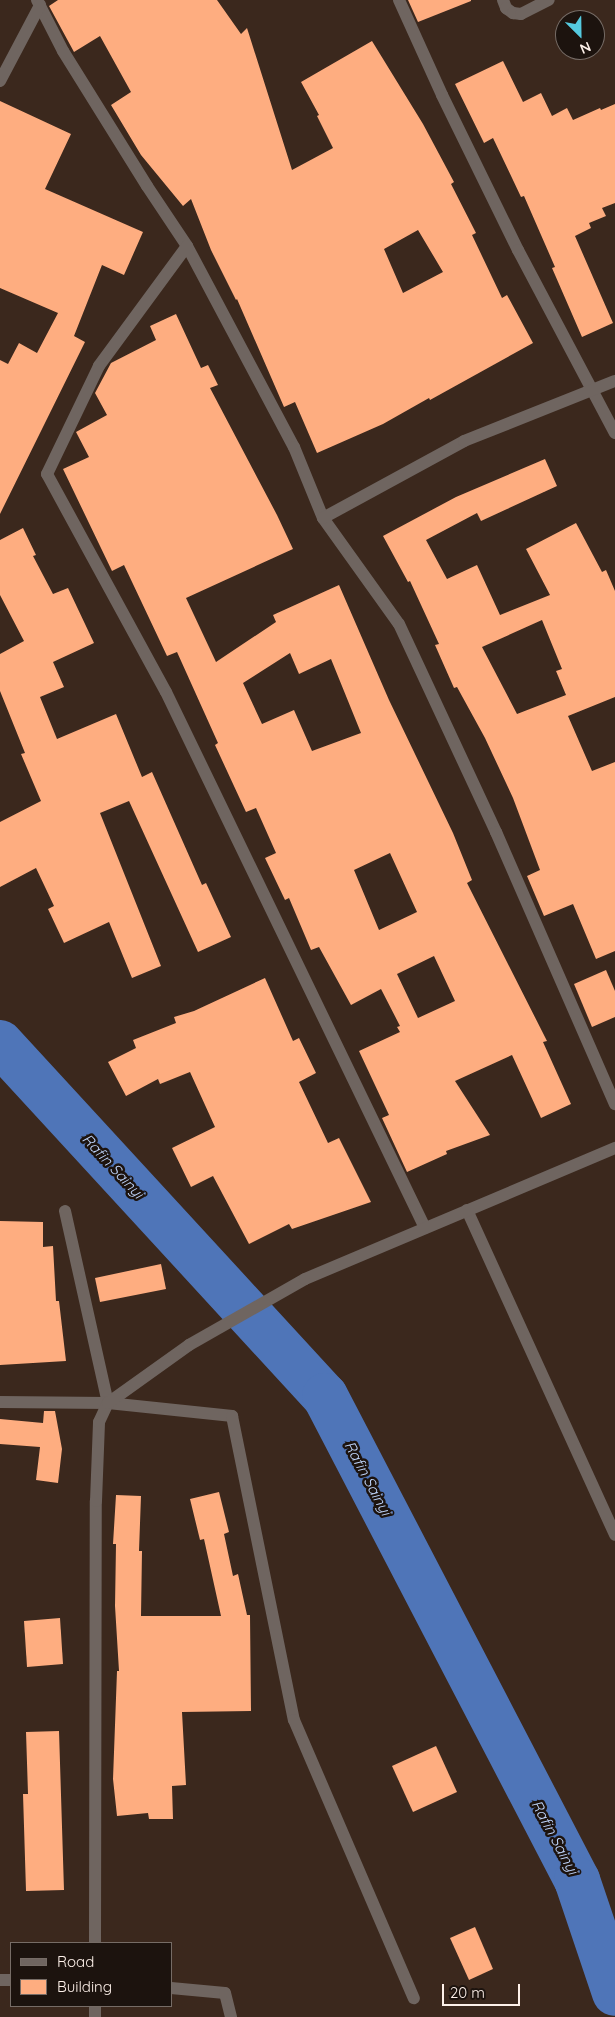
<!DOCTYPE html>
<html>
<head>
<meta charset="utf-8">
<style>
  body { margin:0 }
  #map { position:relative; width:615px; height:2017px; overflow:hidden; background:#3b281d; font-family:Quicksand,sans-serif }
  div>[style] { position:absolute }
  .river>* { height:46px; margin:-23px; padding:0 23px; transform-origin:23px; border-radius:23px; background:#4f75b8 }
  .building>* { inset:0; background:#fead80 }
  .service>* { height:12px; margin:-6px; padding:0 6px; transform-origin:6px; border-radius:6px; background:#6f6560 }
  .minor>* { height:12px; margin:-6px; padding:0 6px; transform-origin:6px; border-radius:6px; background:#6f6560 }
  .tertiary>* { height:12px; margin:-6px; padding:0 6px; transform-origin:6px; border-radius:6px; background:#6f6560 }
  span { translate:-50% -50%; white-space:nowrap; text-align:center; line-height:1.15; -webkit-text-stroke:5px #1c130e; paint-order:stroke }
  .water-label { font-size:15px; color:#bfd5fb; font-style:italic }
  .legend { position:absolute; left:10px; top:1942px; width:162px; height:65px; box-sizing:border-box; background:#1c130e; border:1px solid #766c66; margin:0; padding:6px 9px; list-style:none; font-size:15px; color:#fef1ea }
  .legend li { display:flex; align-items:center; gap:10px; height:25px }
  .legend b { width:25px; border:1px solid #766c66 }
  .north { position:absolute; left:555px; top:10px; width:50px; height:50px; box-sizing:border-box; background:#1c130e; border:1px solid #766c66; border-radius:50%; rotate:157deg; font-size:14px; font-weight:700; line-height:20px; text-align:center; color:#fef1ea }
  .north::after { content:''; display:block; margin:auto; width:18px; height:22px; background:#55cadf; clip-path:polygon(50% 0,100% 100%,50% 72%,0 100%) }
  .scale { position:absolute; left:442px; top:1984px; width:78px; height:22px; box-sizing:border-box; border:2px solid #fef1ea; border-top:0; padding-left:6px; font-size:15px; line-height:18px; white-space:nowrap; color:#fef1ea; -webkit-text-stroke:4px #1c130e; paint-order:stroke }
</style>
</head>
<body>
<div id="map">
  <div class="river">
    <i style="left:0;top:1043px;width:480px;rotate:47.4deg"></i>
    <i style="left:325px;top:1396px;width:546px;rotate:62.5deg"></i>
    <i style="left:577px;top:1880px;width:119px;rotate:71.4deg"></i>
  </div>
  <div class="building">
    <i style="clip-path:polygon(evenodd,58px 0,217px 0,241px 34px,247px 28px,292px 170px,333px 148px,317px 116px,319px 115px,301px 82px,372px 41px,423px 124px,454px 182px,451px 184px,476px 233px,472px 235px,502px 298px,507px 295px,533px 343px,430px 400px,429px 398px,383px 424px,317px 453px,295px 402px,284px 407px,237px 299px,236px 300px,211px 250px,191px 199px,183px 206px,141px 155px,111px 105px,131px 92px,100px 36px,74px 52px,49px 6px,58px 0,418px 230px,443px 272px,403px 293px,384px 249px,418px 230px)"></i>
    <i style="clip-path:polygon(408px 0,471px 0,471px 1px,418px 22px)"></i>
    <i style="clip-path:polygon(503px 61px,523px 102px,541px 93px,552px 116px,567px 108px,573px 120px,600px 108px,601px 110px,615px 104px,615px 203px,602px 208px,606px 216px,589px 223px,591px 228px,575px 236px,613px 323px,582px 337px,552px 268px,555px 267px,524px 196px,521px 197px,493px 138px,484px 143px,455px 84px)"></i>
    <i style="clip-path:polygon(0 101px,71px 134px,45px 189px,143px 232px,124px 275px,102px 265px,74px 336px,85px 342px,0 514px,0 360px,8px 364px,19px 343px,37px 353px,58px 313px,0 288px)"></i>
    <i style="clip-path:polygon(evenodd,176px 314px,201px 368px,208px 365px,218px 385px,210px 388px,277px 515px,293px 549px,186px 598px,216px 662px,276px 622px,273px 615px,339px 585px,389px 700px,453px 833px,472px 880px,467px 883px,547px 1041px,543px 1042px,571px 1104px,541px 1118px,512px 1055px,455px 1081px,490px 1135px,446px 1151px,447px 1154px,407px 1172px,382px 1118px,389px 1115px,359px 1051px,400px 1032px,397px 1027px,400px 1026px,381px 989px,351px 1005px,319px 947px,311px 950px,289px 898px,285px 900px,265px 858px,276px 853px,256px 808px,246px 812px,215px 745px,218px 743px,177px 652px,167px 656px,124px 565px,112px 571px,63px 469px,89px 457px,76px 432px,107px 415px,95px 393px,111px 363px,156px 340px,150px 326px,176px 314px,290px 653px,299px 674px,331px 659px,361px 733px,312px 751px,294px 710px,262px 724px,243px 683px,290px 653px,176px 314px,390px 853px,417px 912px,379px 930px,354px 870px,390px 853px,176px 314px,434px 956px,455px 1001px,418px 1018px,397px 974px,434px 956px)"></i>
    <i style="clip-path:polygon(evenodd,545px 459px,557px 486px,481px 521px,477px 513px,426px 540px,447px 579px,477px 565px,500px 615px,550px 595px,526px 549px,576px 523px,602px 572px,606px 570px,615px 591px,615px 697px,568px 716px,592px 771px,615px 762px,615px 951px,596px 959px,573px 904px,544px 916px,527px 876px,540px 870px,513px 798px,485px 738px,457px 687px,454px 688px,435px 645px,439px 644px,410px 581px,408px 582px,383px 536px,456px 497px,545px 459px,542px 620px,562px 669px,556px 671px,566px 695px,517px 714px,482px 647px,542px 620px)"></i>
    <i style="clip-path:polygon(23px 528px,36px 555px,33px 556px,53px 594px,68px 588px,94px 643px,53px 662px,64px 687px,40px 697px,57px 739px,116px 714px,142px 777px,152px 772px,202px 885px,206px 883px,231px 937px,198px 952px,129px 801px,100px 813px,161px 966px,132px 978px,109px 922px,64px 943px,48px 909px,54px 906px,36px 868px,0 887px,0 822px,41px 801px,21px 754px,25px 753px,0 691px,0 654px,24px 641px,0 595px,0 540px)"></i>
    <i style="clip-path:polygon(606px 970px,615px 991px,615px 1017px,592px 1027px,574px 984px)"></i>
    <i style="clip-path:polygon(265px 978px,293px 1041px,299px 1038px,316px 1073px,299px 1082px,328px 1143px,339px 1138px,371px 1202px,292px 1229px,289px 1224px,249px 1244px,213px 1176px,191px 1187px,172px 1148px,215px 1127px,190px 1072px,160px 1084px,158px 1079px,126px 1096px,108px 1062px,136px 1048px,133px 1040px,176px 1023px,174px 1017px,194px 1011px)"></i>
    <i style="clip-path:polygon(0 1221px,43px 1222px,43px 1247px,53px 1246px,56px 1301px,59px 1301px,66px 1361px,0 1365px)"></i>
    <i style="clip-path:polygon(161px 1264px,166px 1289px,100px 1302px,95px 1278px)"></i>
    <i style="clip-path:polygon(44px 1411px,55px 1411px,62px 1449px,58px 1483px,36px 1480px,40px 1447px,0 1444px,0 1419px,43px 1423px)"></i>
    <i style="clip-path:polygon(219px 1492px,229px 1532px,224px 1534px,233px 1576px,238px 1574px,247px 1615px,250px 1615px,251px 1711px,182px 1712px,186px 1785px,172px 1786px,173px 1819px,149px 1819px,148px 1813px,117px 1816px,113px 1779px,117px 1671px,119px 1671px,115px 1606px,116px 1544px,113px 1544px,116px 1495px,141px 1496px,139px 1551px,142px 1551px,141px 1616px,221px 1616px,204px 1539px,200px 1540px,190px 1499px)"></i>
    <i style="clip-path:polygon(60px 1618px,63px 1664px,27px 1667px,24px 1621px)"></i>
    <i style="clip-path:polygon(59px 1731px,64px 1890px,26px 1891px,23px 1794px,28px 1794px,26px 1732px)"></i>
    <i style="clip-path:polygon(436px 1746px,457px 1792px,413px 1812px,392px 1766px)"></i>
    <i style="clip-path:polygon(475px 1927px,493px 1969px,469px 1980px,450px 1938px)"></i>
  </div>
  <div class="service">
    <i style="left:503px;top:0;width:9px;rotate:69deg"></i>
    <i style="left:506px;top:8px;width:9px;rotate:36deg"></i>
    <i style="left:513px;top:13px;width:8px;rotate:7deg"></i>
    <i style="left:521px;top:14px;width:31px;rotate:-27deg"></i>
  </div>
  <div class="minor">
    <i style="left:37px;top:0;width:57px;rotate:63deg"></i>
    <i style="left:63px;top:51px;width:159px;rotate:58.1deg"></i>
    <i style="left:147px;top:186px;width:72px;rotate:56.3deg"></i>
    <i style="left:187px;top:246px;width:228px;rotate:62deg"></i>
    <i style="left:294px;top:447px;width:77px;rotate:67.8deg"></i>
    <i style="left:323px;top:518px;width:130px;rotate:54.4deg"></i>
    <i style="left:399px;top:624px;width:230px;rotate:65deg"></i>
    <i style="left:496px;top:832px;width:297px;rotate:66.4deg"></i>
    <i style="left:399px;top:0;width:104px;rotate:65.6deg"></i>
    <i style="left:442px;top:95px;width:173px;rotate:63.9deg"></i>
    <i style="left:518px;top:250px;width:207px;rotate:62.1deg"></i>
    <i style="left:0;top:81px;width:86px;rotate:-62.2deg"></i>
    <i style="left:187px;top:246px;width:149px;rotate:126.3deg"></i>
    <i style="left:99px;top:366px;width:120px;rotate:115.7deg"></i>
    <i style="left:47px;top:474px;width:248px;rotate:61.4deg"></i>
    <i style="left:166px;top:692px;width:595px;rotate:64.21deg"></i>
    <i style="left:323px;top:518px;width:161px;rotate:-28.6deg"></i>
    <i style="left:464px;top:441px;width:162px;rotate:-21.7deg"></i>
    <i style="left:467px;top:1210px;width:357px;rotate:65.5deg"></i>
    <i style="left:65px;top:1211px;width:197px;rotate:77.4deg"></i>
    <i style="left:0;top:1402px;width:108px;rotate:0.5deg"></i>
    <i style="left:108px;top:1403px;width:125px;rotate:6deg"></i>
    <i style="left:232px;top:1416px;width:310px;rotate:78.5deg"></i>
    <i style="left:294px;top:1720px;width:303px;rotate:66.7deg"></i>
    <i style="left:0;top:1980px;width:11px"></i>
    <i style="left:171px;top:1988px;width:54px;rotate:5.3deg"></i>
    <i style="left:225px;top:1993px;width:25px;rotate:76deg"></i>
  </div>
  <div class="tertiary">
    <i style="left:95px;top:1943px;width:442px;rotate:-89.9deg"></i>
    <i style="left:96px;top:1501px;width:79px;rotate:-87.8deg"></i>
    <i style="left:99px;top:1422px;width:21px;rotate:-65deg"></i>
    <i style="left:108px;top:1403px;width:100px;rotate:-35.6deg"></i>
    <i style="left:189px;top:1345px;width:133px;rotate:-29.6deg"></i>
    <i style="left:305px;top:1279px;width:337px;rotate:-22.9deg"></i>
    <i style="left:95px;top:2017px;width:11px;rotate:-90deg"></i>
  </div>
  <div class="water-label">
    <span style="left:113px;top:1166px;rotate:47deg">Rafin Sainyi</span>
    <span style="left:368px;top:1478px;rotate:62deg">Rafin Sainyi</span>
    <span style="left:555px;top:1837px;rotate:62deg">Rafin Sainyi</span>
  </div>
  <ul class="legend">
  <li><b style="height:6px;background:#6f6560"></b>Road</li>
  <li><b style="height:14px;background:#fead80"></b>Building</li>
  </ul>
  <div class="north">N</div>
  <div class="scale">20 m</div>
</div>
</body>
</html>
